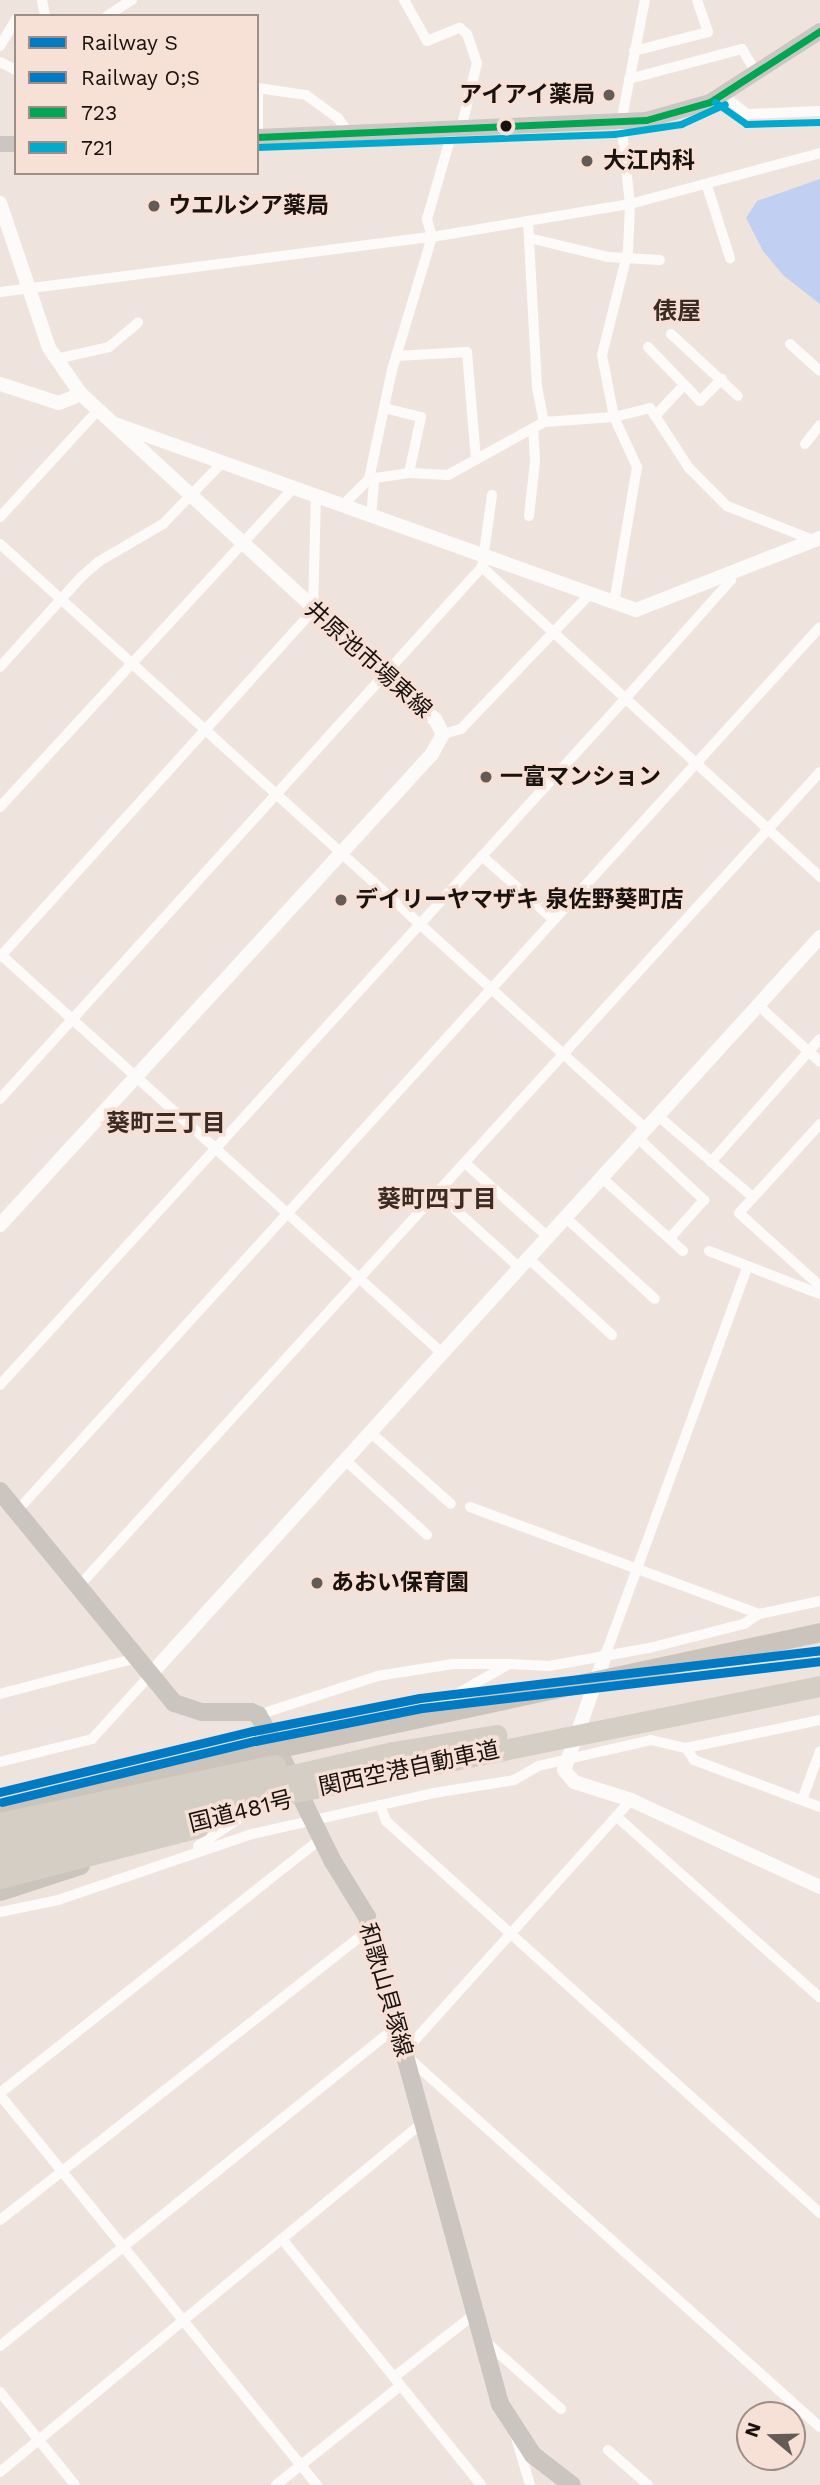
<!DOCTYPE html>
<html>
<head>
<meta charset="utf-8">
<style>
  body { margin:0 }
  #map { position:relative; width:820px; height:2485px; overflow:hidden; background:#efe3de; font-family:"Work Sans","Noto Sans JP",sans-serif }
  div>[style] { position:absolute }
  .water>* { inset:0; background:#c1cff2 }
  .minor>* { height:10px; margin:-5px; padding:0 5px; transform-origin:5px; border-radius:5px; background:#fdfbfa }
  .tertiary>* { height:14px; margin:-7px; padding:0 7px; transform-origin:7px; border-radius:7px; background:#fdfbfa }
  .secondary>* { height:16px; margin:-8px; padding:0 8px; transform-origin:8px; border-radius:8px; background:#ccc6c3 }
  .primary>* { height:18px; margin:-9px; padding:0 9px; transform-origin:9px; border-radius:9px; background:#cac5bf }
  .trunk>* { height:19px; margin:-9.5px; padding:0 9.5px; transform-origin:9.5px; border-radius:9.5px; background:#cac4bc }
  .motorway>* { height:21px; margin:-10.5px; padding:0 10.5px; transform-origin:10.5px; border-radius:10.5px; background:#d5cec4 }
  .bus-1>* { height:7px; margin:-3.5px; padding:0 3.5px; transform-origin:3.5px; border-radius:3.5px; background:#00a651 }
  .bus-2>* { height:7px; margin:-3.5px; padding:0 3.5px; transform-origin:3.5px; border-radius:3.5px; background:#00a9ce }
  .rail-1>* { height:9px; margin:-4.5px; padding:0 4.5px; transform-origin:4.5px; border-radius:4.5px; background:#007ac2 }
  .rail-2>* { height:9px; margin:-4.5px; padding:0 4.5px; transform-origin:4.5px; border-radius:4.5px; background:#007ac2 }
  .dots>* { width:19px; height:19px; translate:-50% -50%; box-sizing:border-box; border:4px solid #f7e0d6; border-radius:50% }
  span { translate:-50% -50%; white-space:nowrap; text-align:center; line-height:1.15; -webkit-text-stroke:7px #f7e0d6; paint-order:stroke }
  .poi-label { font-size:23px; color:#19120e; font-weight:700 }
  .right { translate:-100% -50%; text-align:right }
  .left { translate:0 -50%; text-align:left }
  .street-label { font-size:23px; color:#19120e }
  .neighbourhood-label { font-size:24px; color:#3c2b23; font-weight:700 }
  .legend { position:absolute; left:14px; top:14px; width:245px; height:161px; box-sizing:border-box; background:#f7e0d6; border:2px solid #9e8e86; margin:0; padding:9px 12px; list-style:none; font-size:21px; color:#19120e }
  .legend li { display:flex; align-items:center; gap:14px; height:35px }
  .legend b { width:35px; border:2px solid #9e8e86 }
  .north { position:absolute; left:736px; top:2401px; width:70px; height:70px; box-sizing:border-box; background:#f7e0d6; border:2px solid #9e8e86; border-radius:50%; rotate:289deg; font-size:19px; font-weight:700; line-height:28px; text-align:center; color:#19120e }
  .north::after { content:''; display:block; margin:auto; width:24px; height:32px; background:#645b57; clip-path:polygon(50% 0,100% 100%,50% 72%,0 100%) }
</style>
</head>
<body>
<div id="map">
  <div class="water">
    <i style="clip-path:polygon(820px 179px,820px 304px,783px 275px,763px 251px,746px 218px,757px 201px)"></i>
  </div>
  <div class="minor">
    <i style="left:42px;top:0;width:16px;rotate:79deg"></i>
    <i style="left:404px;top:0;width:47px;rotate:60.7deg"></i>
    <i style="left:427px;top:41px;width:35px;rotate:-22deg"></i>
    <i style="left:460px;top:28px;width:9px;rotate:41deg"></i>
    <i style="left:467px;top:34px;width:31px;rotate:71deg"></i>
    <i style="left:477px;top:63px;width:68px;rotate:103.6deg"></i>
    <i style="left:107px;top:16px;width:30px;rotate:-33deg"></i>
    <i style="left:0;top:46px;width:31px;rotate:-59deg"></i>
    <i style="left:634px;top:51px;width:76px;rotate:-14.4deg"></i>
    <i style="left:708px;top:32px;width:34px;rotate:-109deg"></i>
    <i style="left:0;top:62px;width:18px;rotate:27deg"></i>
    <i style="left:629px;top:79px;width:117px;rotate:-14.9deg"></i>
    <i style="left:742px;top:49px;width:27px;rotate:59deg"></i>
    <i style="left:721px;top:94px;width:34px;rotate:37deg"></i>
    <i style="left:748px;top:114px;width:72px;rotate:-2.4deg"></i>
    <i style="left:258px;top:137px;width:49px;rotate:-90deg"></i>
    <i style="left:258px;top:88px;width:49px;rotate:8.3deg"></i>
    <i style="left:306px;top:95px;width:39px;rotate:36deg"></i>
    <i style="left:338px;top:118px;width:19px;rotate:54deg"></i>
    <i style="left:707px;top:186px;width:76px;rotate:72.3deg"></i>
    <i style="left:528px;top:221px;width:166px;rotate:86.9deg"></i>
    <i style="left:537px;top:387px;width:36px;rotate:79deg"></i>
    <i style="left:529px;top:238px;width:81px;rotate:13.5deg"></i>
    <i style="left:608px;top:257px;width:52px;rotate:3.3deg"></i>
    <i style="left:0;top:292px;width:435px;rotate:-7.3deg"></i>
    <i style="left:432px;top:237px;width:201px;rotate:-9.5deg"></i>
    <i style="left:630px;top:204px;width:197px;rotate:-15deg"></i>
    <i style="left:671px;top:334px;width:91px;rotate:42.8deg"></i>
    <i style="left:790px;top:344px;width:40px;rotate:42deg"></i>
    <i style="left:648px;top:347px;width:75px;rotate:46.1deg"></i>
    <i style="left:700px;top:401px;width:31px;rotate:-45deg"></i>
    <i style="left:396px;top:356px;width:71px;rotate:-3.2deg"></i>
    <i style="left:467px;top:352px;width:108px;rotate:85.2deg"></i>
    <i style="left:56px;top:359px;width:54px;rotate:-12.8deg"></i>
    <i style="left:109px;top:347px;width:38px;rotate:-40deg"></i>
    <i style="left:384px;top:408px;width:38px;rotate:14deg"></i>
    <i style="left:421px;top:417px;width:57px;rotate:102.1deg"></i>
    <i style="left:655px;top:416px;width:42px;rotate:-46.9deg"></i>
    <i style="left:805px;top:444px;width:24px;rotate:-52deg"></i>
    <i style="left:369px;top:479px;width:40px;rotate:-8.5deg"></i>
    <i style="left:409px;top:473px;width:39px;rotate:3deg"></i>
    <i style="left:448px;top:475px;width:110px;rotate:-28.9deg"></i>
    <i style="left:544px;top:422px;width:70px;rotate:-4.1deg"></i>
    <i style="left:614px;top:417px;width:37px;rotate:-14deg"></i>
    <i style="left:650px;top:408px;width:72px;rotate:57deg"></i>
    <i style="left:689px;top:468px;width:54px;rotate:45deg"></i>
    <i style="left:727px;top:506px;width:92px;rotate:21.6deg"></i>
    <i style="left:342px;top:506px;width:38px;rotate:-45deg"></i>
    <i style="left:369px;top:479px;width:111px;rotate:-78.1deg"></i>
    <i style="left:392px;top:370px;width:139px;rotate:-73.3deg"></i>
    <i style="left:432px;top:237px;width:19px;rotate:-106deg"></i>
    <i style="left:427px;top:219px;width:94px;rotate:-73.9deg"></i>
    <i style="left:529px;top:516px;width:54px;rotate:-83.7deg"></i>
    <i style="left:535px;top:462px;width:34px;rotate:-93deg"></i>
    <i style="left:0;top:517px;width:144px;rotate:-47.5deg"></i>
    <i style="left:371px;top:517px;width:38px;rotate:-85deg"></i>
    <i style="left:0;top:544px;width:872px;rotate:42.16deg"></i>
    <i style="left:482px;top:567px;width:459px;rotate:42.5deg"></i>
    <i style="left:614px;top:603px;width:138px;rotate:-80.4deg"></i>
    <i style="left:637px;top:467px;width:55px;rotate:-114.7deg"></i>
    <i style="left:614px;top:417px;width:63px;rotate:-101deg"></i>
    <i style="left:602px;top:355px;width:107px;rotate:-76deg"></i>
    <i style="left:628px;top:251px;width:47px;rotate:-87.6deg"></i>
    <i style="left:630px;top:204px;width:81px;rotate:-96.3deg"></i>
    <i style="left:621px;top:123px;width:125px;rotate:-79deg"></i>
    <i style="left:0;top:667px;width:121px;rotate:-48deg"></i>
    <i style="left:81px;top:577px;width:23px;rotate:-41deg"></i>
    <i style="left:98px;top:562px;width:75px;rotate:-30.3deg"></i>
    <i style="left:163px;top:524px;width:85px;rotate:-46deg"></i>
    <i style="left:443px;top:734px;width:19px;rotate:-16deg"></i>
    <i style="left:461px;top:729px;width:185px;rotate:-46.3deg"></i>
    <i style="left:0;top:807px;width:433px;rotate:-47.4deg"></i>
    <i style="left:482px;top:856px;width:96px;rotate:41.6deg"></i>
    <i style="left:0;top:954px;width:595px;rotate:42.07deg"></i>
    <i style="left:0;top:957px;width:467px;rotate:-47.9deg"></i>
    <i style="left:313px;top:610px;width:113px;rotate:-88.5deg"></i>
    <i style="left:758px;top:1005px;width:84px;rotate:42.6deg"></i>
    <i style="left:0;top:1099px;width:718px;rotate:-47.82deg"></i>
    <i style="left:482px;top:567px;width:73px;rotate:-82.1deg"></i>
    <i style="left:658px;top:1116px;width:125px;rotate:40.5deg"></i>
    <i style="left:820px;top:1124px;width:120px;rotate:132.3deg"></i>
    <i style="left:739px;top:1213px;width:109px;rotate:42deg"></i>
    <i style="left:638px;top:1138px;width:91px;rotate:43.2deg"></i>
    <i style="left:704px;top:1200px;width:52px;rotate:131.9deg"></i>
    <i style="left:711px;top:1162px;width:164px;rotate:-48.5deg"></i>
    <i style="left:465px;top:1163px;width:111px;rotate:41.7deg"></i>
    <i style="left:602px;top:1178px;width:109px;rotate:42deg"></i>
    <i style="left:437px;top:1193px;width:112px;rotate:42.1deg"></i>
    <i style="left:566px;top:1218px;width:120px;rotate:42.3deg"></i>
    <i style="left:709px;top:1251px;width:119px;rotate:21.2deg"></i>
    <i style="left:528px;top:1258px;width:114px;rotate:42.5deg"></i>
    <i style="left:0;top:1385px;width:928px;rotate:-47.66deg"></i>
    <i style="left:625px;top:699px;width:159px;rotate:-48.3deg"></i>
    <i style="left:731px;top:580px;width:7px;rotate:-106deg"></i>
    <i style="left:370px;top:1432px;width:108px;rotate:41.6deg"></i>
    <i style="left:345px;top:1460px;width:111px;rotate:42.4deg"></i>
    <i style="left:470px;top:1507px;width:308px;rotate:20.3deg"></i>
    <i style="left:759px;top:1614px;width:62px;rotate:-12deg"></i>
    <i style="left:17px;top:1511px;width:1194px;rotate:-47.75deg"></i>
    <i style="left:78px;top:1587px;width:1102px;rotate:-47.68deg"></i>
    <i style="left:605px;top:1656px;width:415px;rotate:-69.9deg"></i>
    <i style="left:0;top:1694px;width:141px;rotate:-14.8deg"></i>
    <i style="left:434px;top:1707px;width:86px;rotate:-29.8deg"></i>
    <i style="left:509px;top:1664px;width:40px;rotate:2.9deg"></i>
    <i style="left:549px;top:1666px;width:102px;rotate:-10.2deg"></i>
    <i style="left:649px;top:1648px;width:98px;rotate:-14.2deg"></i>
    <i style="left:744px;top:1624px;width:18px;rotate:-34deg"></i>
    <i style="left:258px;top:1715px;width:125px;rotate:-18.1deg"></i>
    <i style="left:377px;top:1676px;width:77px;rotate:-9deg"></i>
    <i style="left:453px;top:1664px;width:54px"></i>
    <i style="left:686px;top:1748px;width:14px;rotate:56deg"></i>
    <i style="left:694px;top:1760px;width:134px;rotate:20.5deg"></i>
    <i style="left:0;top:1762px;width:95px;rotate:-14deg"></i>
    <i style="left:92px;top:1739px;width:86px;rotate:-47.8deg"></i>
    <i style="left:631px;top:1800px;width:341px;rotate:132deg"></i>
    <i style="left:403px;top:2053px;width:560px;rotate:41.89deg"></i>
    <i style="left:802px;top:1800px;width:52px;rotate:-69.8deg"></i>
    <i style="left:380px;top:1805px;width:17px;rotate:69deg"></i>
    <i style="left:386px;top:1821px;width:585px;rotate:42.09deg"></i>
    <i style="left:616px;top:1816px;width:273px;rotate:41.7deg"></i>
    <i style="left:198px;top:1846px;width:70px;rotate:-33.9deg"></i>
    <i style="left:0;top:1912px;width:59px;rotate:-11.7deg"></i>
    <i style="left:58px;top:1900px;width:205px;rotate:-18.8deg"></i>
    <i style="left:252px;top:1834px;width:187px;rotate:-12.7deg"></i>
    <i style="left:434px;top:1793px;width:81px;rotate:-9.2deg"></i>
    <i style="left:514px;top:1780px;width:28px;rotate:-30deg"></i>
    <i style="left:538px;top:1766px;width:31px;rotate:-13deg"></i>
    <i style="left:568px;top:1759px;width:85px;rotate:-12.9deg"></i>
    <i style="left:651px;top:1740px;width:36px;rotate:13deg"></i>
    <i style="left:686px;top:1748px;width:137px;rotate:-11.8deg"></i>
    <i style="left:0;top:2093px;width:409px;rotate:-38.4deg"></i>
    <i style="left:0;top:2095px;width:503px;rotate:50.9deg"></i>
    <i style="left:0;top:2220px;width:471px;rotate:-38.2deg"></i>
    <i style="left:282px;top:2239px;width:316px;rotate:51deg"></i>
    <i style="left:485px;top:2341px;width:102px;rotate:41.8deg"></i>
    <i style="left:0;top:2346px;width:509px;rotate:-38.85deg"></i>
    <i style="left:394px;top:2377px;width:104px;rotate:-38deg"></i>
    <i style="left:0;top:2392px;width:119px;rotate:51.1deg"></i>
    <i style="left:515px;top:2434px;width:53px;rotate:73.6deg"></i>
    <i style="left:608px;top:2450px;width:53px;rotate:41.2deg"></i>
    <i style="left:0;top:2472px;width:548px;rotate:-39.59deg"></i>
    <i style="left:276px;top:2485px;width:159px;rotate:-38.6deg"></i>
  </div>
  <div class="tertiary">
    <i style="left:0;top:203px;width:153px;rotate:71.3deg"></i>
    <i style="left:49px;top:348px;width:56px;rotate:55.2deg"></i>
    <i style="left:81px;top:394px;width:481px;rotate:42.6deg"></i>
    <i style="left:435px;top:719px;width:17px;rotate:62deg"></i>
    <i style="left:443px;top:734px;width:23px;rotate:119deg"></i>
    <i style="left:432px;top:754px;width:639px;rotate:132.53deg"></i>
    <i style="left:0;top:384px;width:62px;rotate:17.9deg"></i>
    <i style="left:59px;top:403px;width:24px;rotate:-22deg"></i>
    <i style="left:115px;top:424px;width:553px;rotate:19.65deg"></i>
    <i style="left:636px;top:610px;width:198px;rotate:-21.4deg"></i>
    <i style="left:605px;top:1656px;width:121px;rotate:109.8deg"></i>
    <i style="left:564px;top:1770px;width:16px;rotate:50deg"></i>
    <i style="left:574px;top:1782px;width:60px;rotate:17.5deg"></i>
    <i style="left:631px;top:1800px;width:208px;rotate:24.7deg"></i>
    <i style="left:150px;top:1675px;width:997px;rotate:-47.76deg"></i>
  </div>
  <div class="secondary">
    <i style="left:257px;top:137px;width:389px;rotate:-2.5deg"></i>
    <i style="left:646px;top:120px;width:66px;rotate:-15.7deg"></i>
    <i style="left:710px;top:102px;width:131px;rotate:-32.8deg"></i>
    <i style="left:0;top:144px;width:16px"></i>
  </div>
  <div class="primary">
    <i style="left:0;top:1491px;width:274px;rotate:50.6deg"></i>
    <i style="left:174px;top:1703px;width:29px;rotate:18deg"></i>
    <i style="left:202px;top:1712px;width:49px"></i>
    <i style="left:251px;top:1712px;width:8px;rotate:23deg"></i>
    <i style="left:258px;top:1715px;width:38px;rotate:60deg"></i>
    <i style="left:277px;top:1748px;width:125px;rotate:63.8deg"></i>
    <i style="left:332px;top:1860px;width:67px;rotate:58.4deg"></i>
    <i style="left:367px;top:1917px;width:505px;rotate:74.72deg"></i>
    <i style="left:500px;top:2404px;width:61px;rotate:57.1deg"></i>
    <i style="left:533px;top:2455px;width:49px;rotate:37.6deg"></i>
  </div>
  <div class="trunk">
    <i style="left:0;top:1808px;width:839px;rotate:-12.11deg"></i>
    <i style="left:0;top:1891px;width:84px;rotate:-18deg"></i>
  </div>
  <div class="motorway">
    <i style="left:0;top:1823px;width:281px;rotate:-11.9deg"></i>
    <i style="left:0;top:1842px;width:403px;rotate:-12.9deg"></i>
    <i style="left:393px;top:1752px;width:105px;rotate:-9.3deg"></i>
    <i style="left:0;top:1859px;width:292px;rotate:-12.8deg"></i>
    <i style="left:285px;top:1794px;width:546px;rotate:-11.41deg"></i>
    <i style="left:0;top:1878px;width:205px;rotate:-14.4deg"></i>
  </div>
  <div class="bus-1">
    <i style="left:257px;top:137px;width:389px;rotate:-2.5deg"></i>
    <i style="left:646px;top:120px;width:66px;rotate:-15.7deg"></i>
    <i style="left:710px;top:102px;width:131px;rotate:-32.8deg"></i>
  </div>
  <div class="bus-2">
    <i style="left:715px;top:102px;width:38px;rotate:35deg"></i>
    <i style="left:746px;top:124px;width:74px;rotate:-1.5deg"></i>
    <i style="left:257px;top:147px;width:357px;rotate:-2.1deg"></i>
    <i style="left:614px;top:134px;width:68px;rotate:-8.5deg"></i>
    <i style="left:681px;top:124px;width:48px;rotate:-24.4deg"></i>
  </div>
  <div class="rail-1">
    <i style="left:0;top:1792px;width:260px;rotate:-13.6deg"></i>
    <i style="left:253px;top:1731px;width:170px;rotate:-11.2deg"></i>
    <i style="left:420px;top:1698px;width:403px;rotate:-6.8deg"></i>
  </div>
  <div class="rail-2">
    <i style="left:2px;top:1802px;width:260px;rotate:-13.6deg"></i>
    <i style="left:255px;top:1741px;width:170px;rotate:-11.2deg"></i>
    <i style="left:422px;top:1708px;width:401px;rotate:-6.7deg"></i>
  </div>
  <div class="dots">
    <i style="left:609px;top:95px;background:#645b57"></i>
    <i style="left:506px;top:126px;background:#19120e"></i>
    <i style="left:587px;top:161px;background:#645b57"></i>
    <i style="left:154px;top:206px;background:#645b57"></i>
    <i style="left:486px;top:777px;background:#645b57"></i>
    <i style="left:341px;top:900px;background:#645b57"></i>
    <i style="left:317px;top:1583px;background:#645b57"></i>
  </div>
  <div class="poi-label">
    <span class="right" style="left:595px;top:95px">アイアイ薬局</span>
    <span class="left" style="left:603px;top:161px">大江内科</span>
    <span class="left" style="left:168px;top:206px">ウエルシア薬局</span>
    <span class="left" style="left:500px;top:777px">一富マンション</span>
    <span class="left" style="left:355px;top:900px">デイリーヤマザキ 泉佐野葵町店</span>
    <span class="left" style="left:331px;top:1583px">あおい保育園</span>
  </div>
  <div class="street-label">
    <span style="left:368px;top:660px;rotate:42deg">井原池市場東線</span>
    <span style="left:409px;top:1769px;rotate:-12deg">関西空港自動車道</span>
    <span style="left:241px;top:1812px;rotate:-14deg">国道481号</span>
    <span style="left:385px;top:1990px;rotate:74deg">和歌山貝塚線</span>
  </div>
  <div class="neighbourhood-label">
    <span style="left:677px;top:312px">俵屋</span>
    <span style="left:166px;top:1124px">葵町三丁目</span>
    <span style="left:437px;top:1200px">葵町四丁目</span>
  </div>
  <ul class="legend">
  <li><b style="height:9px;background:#007ac2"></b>Railway S</li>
  <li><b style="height:9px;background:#007ac2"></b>Railway O;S</li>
  <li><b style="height:9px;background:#00a651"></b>723</li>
  <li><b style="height:9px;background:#00a9ce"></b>721</li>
  </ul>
  <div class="north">N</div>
</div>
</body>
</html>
